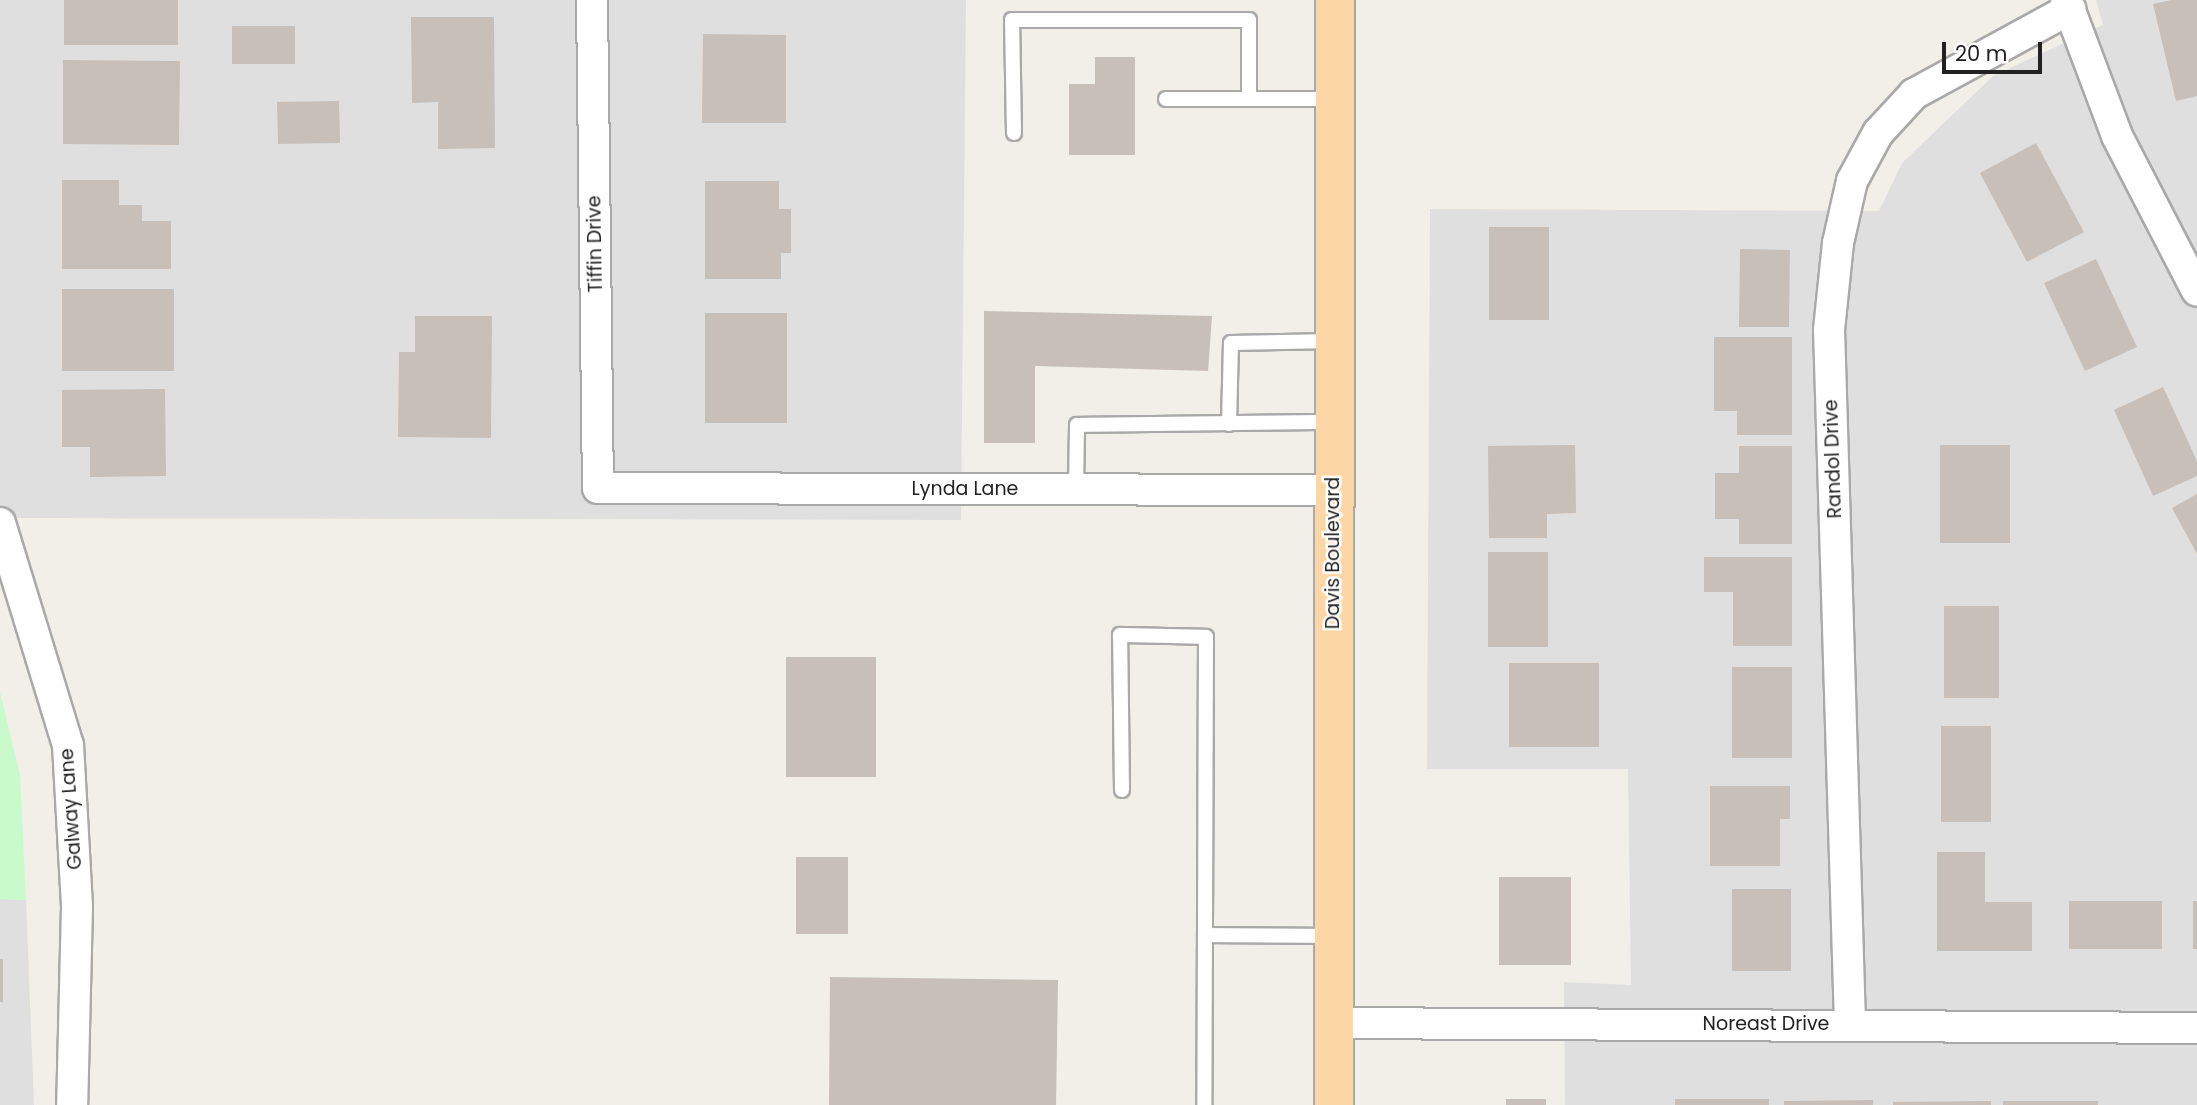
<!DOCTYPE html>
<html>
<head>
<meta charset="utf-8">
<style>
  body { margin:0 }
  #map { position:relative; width:2197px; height:1105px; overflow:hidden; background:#f2efe9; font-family:Poppins,sans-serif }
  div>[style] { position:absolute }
  .residential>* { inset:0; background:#e0dfdf }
  .park>* { inset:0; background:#c8facc }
  .building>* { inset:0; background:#c7bfb8 }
  .roads { filter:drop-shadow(2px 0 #a9a9a9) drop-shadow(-2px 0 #a9a9a9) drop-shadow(0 2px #a9a9a9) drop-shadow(0 -2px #a9a9a9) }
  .service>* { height:14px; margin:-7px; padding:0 7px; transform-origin:7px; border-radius:7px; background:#fff }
  .minor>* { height:30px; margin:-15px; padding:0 15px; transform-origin:15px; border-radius:15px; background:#fff }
  .primary>* { height:38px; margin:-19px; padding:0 19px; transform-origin:19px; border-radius:19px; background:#fcd6a4 }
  span { translate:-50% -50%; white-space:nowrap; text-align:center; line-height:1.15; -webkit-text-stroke:5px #fff; paint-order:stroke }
  .street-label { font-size:19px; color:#222 }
  .scale { position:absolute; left:1942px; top:42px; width:100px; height:32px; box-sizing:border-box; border:4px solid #222; border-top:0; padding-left:9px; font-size:21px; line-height:24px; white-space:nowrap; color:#222; -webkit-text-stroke:5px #fff; paint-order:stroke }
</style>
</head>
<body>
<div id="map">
  <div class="residential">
    <i style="clip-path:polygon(0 0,966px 0,961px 520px,0 518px)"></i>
    <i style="clip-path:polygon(2096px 0,2197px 0,2197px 1105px,1565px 1105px,1564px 982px,1631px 985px,1628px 769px,1427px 769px,1430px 209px,1879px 211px,1902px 163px,1993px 76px,2103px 25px)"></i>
    <i style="clip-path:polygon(0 899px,26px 900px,34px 1105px,0 1105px)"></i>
  </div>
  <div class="park">
    <i style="clip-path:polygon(0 692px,20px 775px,26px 900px,0 899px)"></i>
  </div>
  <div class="building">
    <i style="clip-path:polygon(64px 0,178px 0,178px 45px,64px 45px)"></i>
    <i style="clip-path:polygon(2171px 0,2197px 0,2197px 96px,2176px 101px,2153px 4px)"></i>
    <i style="clip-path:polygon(411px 17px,494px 17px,495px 148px,438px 149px,438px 102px,412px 103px)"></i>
    <i style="clip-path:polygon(232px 26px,295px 26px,295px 64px,232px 64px)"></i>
    <i style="clip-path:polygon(703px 34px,786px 35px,786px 123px,702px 123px)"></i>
    <i style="clip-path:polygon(1095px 57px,1135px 57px,1135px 155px,1069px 155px,1069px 84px,1095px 84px)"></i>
    <i style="clip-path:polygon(63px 60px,180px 61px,179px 145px,63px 144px)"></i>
    <i style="clip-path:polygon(339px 101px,340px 143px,278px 144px,277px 102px)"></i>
    <i style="clip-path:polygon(2036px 143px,2084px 232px,2027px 262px,1980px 173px)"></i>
    <i style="clip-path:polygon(62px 180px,119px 180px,119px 205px,142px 205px,142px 221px,171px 221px,171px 269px,62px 269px)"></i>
    <i style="clip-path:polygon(705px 181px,779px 181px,779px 209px,791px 209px,791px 253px,781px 253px,781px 279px,705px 279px)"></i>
    <i style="clip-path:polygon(1489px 227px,1549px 227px,1549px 320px,1489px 320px)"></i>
    <i style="clip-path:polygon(1740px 249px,1790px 250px,1789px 327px,1739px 327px)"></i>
    <i style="clip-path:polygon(2096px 259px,2137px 347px,2085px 371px,2044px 283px)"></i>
    <i style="clip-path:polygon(62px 289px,174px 289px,174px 371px,62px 371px)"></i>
    <i style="clip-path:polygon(984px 311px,1212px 316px,1208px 371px,1035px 366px,1035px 443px,984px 443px)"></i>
    <i style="clip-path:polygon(705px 313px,787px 313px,787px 423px,705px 423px)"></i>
    <i style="clip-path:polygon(415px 316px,492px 316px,491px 438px,398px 437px,399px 352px,415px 352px)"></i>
    <i style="clip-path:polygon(1714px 337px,1792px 337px,1792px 435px,1737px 435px,1737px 411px,1714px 411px)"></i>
    <i style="clip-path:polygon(2163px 387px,2197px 461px,2197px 476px,2153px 496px,2114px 410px)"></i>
    <i style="clip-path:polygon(165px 389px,166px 476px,90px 477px,90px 447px,62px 447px,62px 390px)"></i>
    <i style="clip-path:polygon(1575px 445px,1576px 513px,1547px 514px,1547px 538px,1489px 538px,1488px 446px)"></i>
    <i style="clip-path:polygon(1940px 445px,2010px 445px,2010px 543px,1940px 543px)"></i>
    <i style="clip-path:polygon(1739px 446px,1792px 446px,1792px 544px,1739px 544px,1739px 519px,1715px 519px,1715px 473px,1739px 473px)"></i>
    <i style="clip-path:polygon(2197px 494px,2197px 554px,2172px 508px)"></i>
    <i style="clip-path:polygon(1488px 552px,1548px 552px,1548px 647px,1488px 647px)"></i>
    <i style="clip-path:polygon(1704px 557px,1792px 557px,1792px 646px,1733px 646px,1733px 592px,1704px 592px)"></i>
    <i style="clip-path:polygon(1944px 606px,1999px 606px,1999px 698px,1944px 698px)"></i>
    <i style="clip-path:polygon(786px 657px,876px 657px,876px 777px,786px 777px)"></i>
    <i style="clip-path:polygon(1509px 663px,1599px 663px,1599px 747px,1509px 747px)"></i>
    <i style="clip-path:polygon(1732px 667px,1792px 667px,1792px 758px,1732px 758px)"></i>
    <i style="clip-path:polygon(1941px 726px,1991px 726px,1991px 822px,1941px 822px)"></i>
    <i style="clip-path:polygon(1710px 786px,1790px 786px,1790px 819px,1780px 819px,1780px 866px,1710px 866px)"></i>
    <i style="clip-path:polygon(1937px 852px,1985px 852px,1985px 902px,2032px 902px,2032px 951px,1937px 951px)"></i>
    <i style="clip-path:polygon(796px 857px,848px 857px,848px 934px,796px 934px)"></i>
    <i style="clip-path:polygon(1499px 877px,1571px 877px,1571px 965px,1499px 965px)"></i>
    <i style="clip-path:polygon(1732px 889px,1791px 889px,1791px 971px,1732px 971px)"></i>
    <i style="clip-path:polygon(2069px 901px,2162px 901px,2162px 949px,2069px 949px)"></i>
    <i style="clip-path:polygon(2193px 901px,2197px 901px,2197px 949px,2193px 949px)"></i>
    <i style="clip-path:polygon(0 959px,3px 959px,3px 1002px,0 1002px)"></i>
    <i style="clip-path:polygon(830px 977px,1058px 980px,1056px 1105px,829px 1105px)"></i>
    <i style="clip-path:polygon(1506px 1099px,1546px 1099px,1546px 1105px,1506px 1105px)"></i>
    <i style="clip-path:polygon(1675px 1099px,1769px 1099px,1769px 1105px,1675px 1105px)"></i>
    <i style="clip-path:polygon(1873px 1100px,1873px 1105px,1784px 1105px,1784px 1101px)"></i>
    <i style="clip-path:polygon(1991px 1101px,1991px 1105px,1893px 1105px,1893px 1102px)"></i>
    <i style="clip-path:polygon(2003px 1101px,2098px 1101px,2098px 1105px,2003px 1105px)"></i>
  </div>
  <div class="roads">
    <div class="service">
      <i style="left:1166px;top:99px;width:167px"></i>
      <i style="left:1014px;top:133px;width:113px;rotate:-91deg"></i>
      <i style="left:1012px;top:20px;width:237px"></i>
      <i style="left:1249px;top:20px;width:79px;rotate:90deg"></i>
      <i style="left:1229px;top:424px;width:81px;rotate:-88.6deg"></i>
      <i style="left:1231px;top:343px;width:102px;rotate:-1.1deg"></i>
      <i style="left:1076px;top:490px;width:65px;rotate:-89.1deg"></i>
      <i style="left:1077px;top:425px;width:256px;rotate:-0.7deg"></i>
      <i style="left:1122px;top:790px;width:155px;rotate:-90.7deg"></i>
      <i style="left:1120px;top:635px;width:86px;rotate:1.3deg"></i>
      <i style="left:1206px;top:637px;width:468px;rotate:90.2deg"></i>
      <i style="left:1205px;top:935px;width:128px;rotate:0.4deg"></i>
    </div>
    <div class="minor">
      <i style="left:592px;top:0;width:488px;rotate:89.3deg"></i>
      <i style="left:598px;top:488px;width:735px;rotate:0.16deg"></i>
      <i style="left:2066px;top:0;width:145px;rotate:69.4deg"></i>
      <i style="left:2117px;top:136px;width:174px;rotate:62.7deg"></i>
      <i style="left:0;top:523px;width:232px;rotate:73deg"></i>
      <i style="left:68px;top:745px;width:162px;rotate:86.8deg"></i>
      <i style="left:77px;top:907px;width:198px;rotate:91.4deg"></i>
      <i style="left:1335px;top:1023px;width:862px;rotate:0.33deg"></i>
      <i style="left:1850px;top:1024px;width:694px;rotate:-91.73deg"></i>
      <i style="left:1829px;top:330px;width:87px;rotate:-84.1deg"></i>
      <i style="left:1838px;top:243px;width:64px;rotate:-77.3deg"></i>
      <i style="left:1852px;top:181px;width:55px;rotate:-61.6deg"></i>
      <i style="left:1878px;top:133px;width:53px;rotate:-47.3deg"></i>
      <i style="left:1914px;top:94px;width:178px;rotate:-28.6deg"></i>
    </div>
    <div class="primary">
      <i style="left:1334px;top:1105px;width:1105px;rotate:-89.95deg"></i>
    </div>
  </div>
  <div class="street-label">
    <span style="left:595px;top:244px;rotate:-91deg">Tiffin Drive</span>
    <span style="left:1833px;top:459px;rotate:-92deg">Randol Drive</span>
    <span style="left:965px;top:489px">Lynda Lane</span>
    <span style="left:1333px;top:553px;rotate:-90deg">Davis Boulevard</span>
    <span style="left:71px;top:809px;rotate:-94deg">Galway Lane</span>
    <span style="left:1766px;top:1024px">Noreast Drive</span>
  </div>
  <div class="scale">20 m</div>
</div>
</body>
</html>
